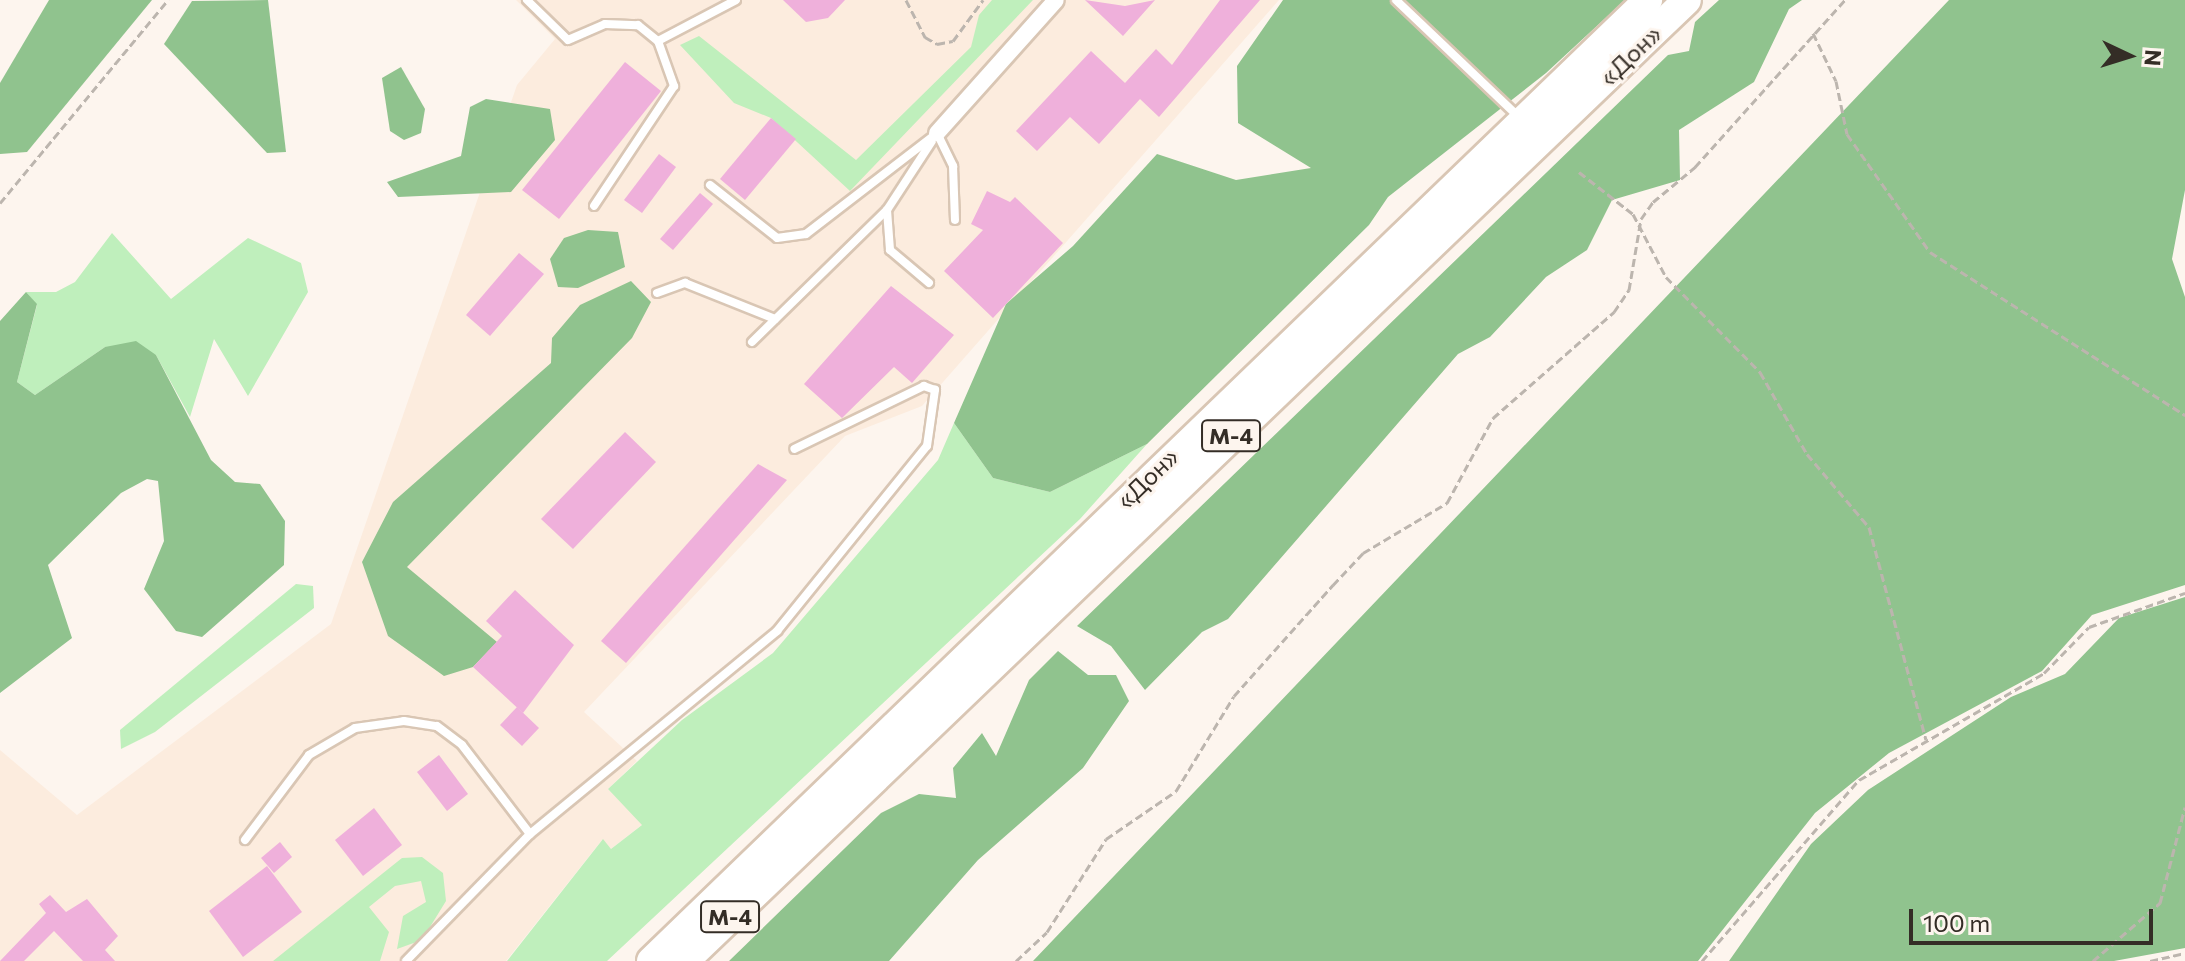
<!DOCTYPE html>
<html>
<head>
<meta charset="utf-8">
<style>
  body { margin:0 }
  #map { position:relative; width:2185px; height:961px; overflow:hidden; background:#fdf5ee; font-family:Commissioner,sans-serif }
  div>[style] { position:absolute }
  .built>* { inset:0; background:#fcecde }
  .green>* { inset:0; background:#bfefbc }
  .forest>* { inset:0; background:#90c38e }
  .building>* { inset:0; background:#efb0db }
  .path>* { height:3px; margin-top:-1.5px; transform-origin:0; background:repeating-linear-gradient(90deg,#bcb5ae 0 8px,transparent 0 12px) }
  .roads { filter:drop-shadow(2px 0 #d9c6b4) drop-shadow(-2px 0 #d9c6b4) drop-shadow(0 2px #d9c6b4) drop-shadow(0 -2px #d9c6b4) }
  .service>* { height:8px; margin:-4px; padding:0 4px; transform-origin:4px; border-radius:4px; background:#fff }
  .minor>* { height:16px; margin:-8px; padding:0 8px; transform-origin:8px; border-radius:8px; background:#fff }
  .trunk>* { height:28px; margin:-14px; padding:0 14px; transform-origin:14px; border-radius:14px; background:#fff }
  span { translate:-50% -50%; white-space:nowrap; text-align:center; line-height:1.15; -webkit-text-stroke:6px #fdf5ee; paint-order:stroke }
  .shield-label span { padding:2px 6px; background:#fdf5ee; border:2px solid; border-radius:6px; -webkit-text-stroke-width:0 }
  .shield-label { font-size:22px; color:#342d26; font-weight:700 }
  .street-label { font-size:24px; color:#342d26 }
  .north { position:absolute; left:2089px; top:16px; width:80px; height:80px; -webkit-text-stroke:6px #fdf5ee; paint-order:stroke; rotate:94deg; font-size:22px; font-weight:700; line-height:32px; text-align:center; color:#342d26 }
  .north::after { content:''; display:block; margin:auto; width:28px; height:36px; background:#342d26; clip-path:polygon(50% 0,100% 100%,50% 72%,0 100%) }
  .scale { position:absolute; left:1909px; top:909px; width:244px; height:36px; box-sizing:border-box; border:4px solid #342d26; border-top:0; padding-left:10px; font-size:24px; line-height:28px; white-space:nowrap; color:#342d26; -webkit-text-stroke:6px #fdf5ee; paint-order:stroke }
</style>
</head>
<body>
<div id="map">
  <div class="built">
    <i style="clip-path:polygon(516px 0,1279px 0,922px 406px,845px 436px,584px 712px,637px 761px,608px 789px,643px 824px,611px 849px,602px 840px,506px 961px,0 961px,0 750px,77px 815px,331px 624px,517px 85px,555px 39px)"></i>
  </div>
  <div class="green">
    <i style="clip-path:polygon(992px 0,1033px 0,850px 191px,771px 118px,734px 103px,680px 45px,699px 36px,856px 160px,971px 47px,979px 15px)"></i>
    <i style="clip-path:polygon(112px 233px,171px 299px,248px 238px,301px 263px,308px 292px,248px 396px,214px 339px,190px 417px,156px 355px,105px 347px,35px 395px,17px 382px,37px 305px,26px 292px,56px 292px,75px 282px)"></i>
    <i style="clip-path:polygon(954px 423px,993px 478px,1050px 492px,1147px 444px,1080px 519px,607px 961px,507px 961px,603px 839px,611px 849px,642px 825px,608px 789px,682px 720px,773px 653px,938px 460px)"></i>
    <i style="clip-path:polygon(296px 584px,313px 586px,314px 608px,155px 732px,121px 749px,120px 730px)"></i>
    <i style="clip-path:polygon(422px 857px,443px 873px,446px 901px,422px 940px,397px 949px,403px 916px,426px 902px,421px 881px,395px 886px,369px 907px,389px 932px,380px 961px,273px 961px,402px 858px)"></i>
  </div>
  <div class="forest">
    <i style="clip-path:polygon(49px 0,152px 0,27px 152px,0 154px,0 83px)"></i>
    <i style="clip-path:polygon(268px 0,286px 152px,267px 153px,164px 44px,192px 1px)"></i>
    <i style="clip-path:polygon(1283px 0,1625px 0,1546px 73px,1388px 197px,1369px 225px,1147px 444px,1050px 492px,993px 478px,954px 423px,1006px 304px,1073px 246px,1157px 154px,1236px 180px,1311px 168px,1238px 123px,1237px 66px)"></i>
    <i style="clip-path:polygon(1719px 0,1802px 0,1789px 9px,1754px 82px,1679px 130px,1680px 180px,1612px 200px,1587px 250px,1546px 277px,1490px 337px,1458px 354px,1228px 619px,1202px 632px,1145px 690px,1111px 646px,1077px 626px,1668px 55px,1689px 51px,1695px 22px)"></i>
    <i style="clip-path:polygon(1949px 0,2185px 0,2185px 190px,2172px 259px,2185px 297px,2185px 585px,2092px 615px,2042px 671px,1889px 753px,1815px 813px,1698px 961px,1033px 961px)"></i>
    <i style="clip-path:polygon(401px 67px,425px 109px,421px 133px,404px 140px,390px 131px,382px 78px)"></i>
    <i style="clip-path:polygon(486px 99px,550px 109px,555px 140px,511px 192px,398px 197px,387px 182px,461px 156px,470px 107px)"></i>
    <i style="clip-path:polygon(588px 230px,618px 232px,625px 267px,578px 288px,558px 287px,550px 259px,564px 238px)"></i>
    <i style="clip-path:polygon(631px 281px,651px 302px,632px 338px,407px 567px,497px 642px,473px 667px,444px 676px,388px 636px,362px 562px,393px 502px,551px 363px,552px 338px,580px 305px)"></i>
    <i style="clip-path:polygon(26px 292px,37px 304px,17px 382px,35px 395px,105px 347px,136px 341px,156px 355px,211px 460px,235px 482px,260px 484px,285px 521px,284px 565px,202px 637px,176px 631px,144px 589px,164px 541px,158px 481px,147px 479px,121px 493px,48px 565px,72px 638px,0 693px,0 321px)"></i>
    <i style="clip-path:polygon(2185px 597px,2185px 948px,2114px 961px,1729px 961px,1811px 844px,1868px 790px,2011px 697px,2065px 674px,2119px 618px)"></i>
    <i style="clip-path:polygon(1058px 651px,1088px 675px,1116px 675px,1129px 701px,1083px 768px,978px 860px,889px 961px,729px 961px,881px 813px,919px 794px,956px 798px,953px 768px,982px 733px,996px 756px,1029px 680px)"></i>
  </div>
  <div class="building">
    <i style="clip-path:polygon(783px 0,845px 0,828px 18px,806px 22px)"></i>
    <i style="clip-path:polygon(1085px 0,1125px 6px,1155px 0,1123px 36px)"></i>
    <i style="clip-path:polygon(1220px 0,1260px 0,1159px 117px,1140px 99px,1099px 144px,1070px 117px,1037px 151px,1016px 131px,1091px 51px,1125px 83px,1156px 49px,1172px 65px)"></i>
    <i style="clip-path:polygon(625px 62px,661px 91px,559px 219px,522px 190px)"></i>
    <i style="clip-path:polygon(771px 118px,796px 139px,745px 200px,720px 179px)"></i>
    <i style="clip-path:polygon(659px 154px,676px 167px,642px 213px,624px 200px)"></i>
    <i style="clip-path:polygon(987px 191px,1010px 202px,1015px 197px,1063px 243px,993px 318px,944px 271px,983px 230px,971px 224px)"></i>
    <i style="clip-path:polygon(700px 193px,713px 204px,673px 250px,660px 239px)"></i>
    <i style="clip-path:polygon(519px 253px,544px 274px,490px 336px,466px 315px)"></i>
    <i style="clip-path:polygon(891px 286px,954px 335px,912px 383px,894px 367px,842px 418px,804px 384px)"></i>
    <i style="clip-path:polygon(625px 432px,656px 462px,573px 549px,541px 519px)"></i>
    <i style="clip-path:polygon(758px 464px,787px 480px,626px 663px,601px 641px)"></i>
    <i style="clip-path:polygon(515px 590px,574px 645px,523px 713px,473px 667px,502px 636px,486px 621px)"></i>
    <i style="clip-path:polygon(517px 707px,539px 728px,522px 746px,500px 725px)"></i>
    <i style="clip-path:polygon(439px 755px,468px 794px,447px 811px,417px 772px)"></i>
    <i style="clip-path:polygon(374px 808px,402px 845px,363px 876px,335px 840px)"></i>
    <i style="clip-path:polygon(280px 842px,292px 857px,274px 873px,261px 858px)"></i>
    <i style="clip-path:polygon(267px 866px,302px 912px,243px 957px,209px 911px)"></i>
    <i style="clip-path:polygon(50px 895px,66px 912px,87px 899px,118px 936px,105px 950px,115px 961px,83px 961px,54px 931px,24px 961px,0 961px,46px 913px,39px 904px)"></i>
  </div>
  <div class="path">
    <i style="left:906px;top:0;width:42px;rotate:62.8deg"></i>
    <i style="left:925px;top:37px;width:14px;rotate:30deg"></i>
    <i style="left:937px;top:44px;width:16px;rotate:-11deg"></i>
    <i style="left:953px;top:41px;width:51px;rotate:-53.8deg"></i>
    <i style="left:1813px;top:33px;width:53px;rotate:64.4deg"></i>
    <i style="left:1836px;top:81px;width:54px;rotate:78.3deg"></i>
    <i style="left:1847px;top:134px;width:144px;rotate:54.9deg"></i>
    <i style="left:1930px;top:252px;width:303px;rotate:32.6deg"></i>
    <i style="left:1579px;top:172px;width:68px;rotate:37.9deg"></i>
    <i style="left:1633px;top:214px;width:71px;rotate:62.4deg"></i>
    <i style="left:1666px;top:277px;width:134px;rotate:45.3deg"></i>
    <i style="left:1760px;top:372px;width:95px;rotate:60.2deg"></i>
    <i style="left:1807px;top:454px;width:96px;rotate:49.7deg"></i>
    <i style="left:1869px;top:527px;width:220px;rotate:75deg"></i>
    <i style="left:0;top:203px;width:264px;rotate:-50.4deg"></i>
    <i style="left:1016px;top:961px;width:42px;rotate:-43.1deg"></i>
    <i style="left:1047px;top:932px;width:110px;rotate:-57.6deg"></i>
    <i style="left:1106px;top:839px;width:85px;rotate:-34.4deg"></i>
    <i style="left:1176px;top:791px;width:111px;rotate:-58.6deg"></i>
    <i style="left:1234px;top:696px;width:149px;rotate:-48.3deg"></i>
    <i style="left:1333px;top:585px;width:44px;rotate:-46.8deg"></i>
    <i style="left:1363px;top:553px;width:98px;rotate:-30.8deg"></i>
    <i style="left:1447px;top:503px;width:97px;rotate:-61.6deg"></i>
    <i style="left:1493px;top:418px;width:161px;rotate:-41.2deg"></i>
    <i style="left:1614px;top:312px;width:27px;rotate:-56deg"></i>
    <i style="left:1629px;top:290px;width:72px;rotate:-80.4deg"></i>
    <i style="left:1641px;top:219px;width:21px;rotate:-55deg"></i>
    <i style="left:1653px;top:202px;width:55px;rotate:-39.8deg"></i>
    <i style="left:1695px;top:167px;width:224px;rotate:-48.1deg"></i>
    <i style="left:1702px;top:961px;width:240px;rotate:-49.1deg"></i>
    <i style="left:1859px;top:780px;width:214px;rotate:-30deg"></i>
    <i style="left:2044px;top:673px;width:64px;rotate:-45.6deg"></i>
    <i style="left:2089px;top:627px;width:102px;rotate:-19.5deg"></i>
    <i style="left:2093px;top:961px;width:89px;rotate:-40.9deg"></i>
    <i style="left:2160px;top:903px;width:99px;rotate:-75.4deg"></i>
    <i style="left:2150px;top:961px;width:36px;rotate:-13deg"></i>
  </div>
  <div class="roads">
    <div class="service">
      <i style="left:527px;top:0;width:57px;rotate:44.3deg"></i>
      <i style="left:568px;top:40px;width:40px;rotate:-23.4deg"></i>
      <i style="left:605px;top:24px;width:33px;rotate:2deg"></i>
      <i style="left:638px;top:25px;width:26px;rotate:39deg"></i>
      <i style="left:658px;top:41px;width:48px;rotate:70.4deg"></i>
      <i style="left:674px;top:86px;width:144px;rotate:123.7deg"></i>
      <i style="left:1396px;top:0;width:170px;rotate:43.6deg"></i>
      <i style="left:658px;top:41px;width:88px;rotate:-27.7deg"></i>
      <i style="left:937px;top:133px;width:37px;rotate:64deg"></i>
      <i style="left:953px;top:166px;width:54px;rotate:87.9deg"></i>
      <i style="left:710px;top:185px;width:85px;rotate:38.3deg"></i>
      <i style="left:777px;top:238px;width:29px;rotate:-8deg"></i>
      <i style="left:806px;top:234px;width:165px;rotate:-37.6deg"></i>
      <i style="left:887px;top:210px;width:40px;rotate:85.7deg"></i>
      <i style="left:890px;top:250px;width:51px;rotate:40.2deg"></i>
      <i style="left:657px;top:293px;width:30px;rotate:-20deg"></i>
      <i style="left:685px;top:283px;width:97px;rotate:21.8deg"></i>
      <i style="left:752px;top:342px;width:189px;rotate:-44.4deg"></i>
      <i style="left:887px;top:210px;width:82px;rotate:-56.9deg"></i>
      <i style="left:245px;top:840px;width:106px;rotate:-53deg"></i>
      <i style="left:309px;top:755px;width:53px;rotate:-30.4deg"></i>
      <i style="left:355px;top:728px;width:49px;rotate:-8.1deg"></i>
      <i style="left:404px;top:721px;width:33px;rotate:9deg"></i>
      <i style="left:437px;top:726px;width:31px;rotate:37deg"></i>
      <i style="left:462px;top:745px;width:112px;rotate:52.6deg"></i>
      <i style="left:406px;top:961px;width:177px;rotate:-45.7deg"></i>
      <i style="left:530px;top:834px;width:320px;rotate:-39.4deg"></i>
      <i style="left:777px;top:631px;width:238px;rotate:-51deg"></i>
      <i style="left:927px;top:446px;width:57px;rotate:-81.9deg"></i>
      <i style="left:935px;top:390px;width:12px;rotate:-160deg"></i>
      <i style="left:924px;top:386px;width:144px;rotate:154.1deg"></i>
    </div>
    <div class="minor">
      <i style="left:937px;top:133px;width:178px;rotate:-48.2deg"></i>
    </div>
    <div class="trunk">
      <i style="left:651px;top:961px;width:1385px;rotate:-43.95deg"></i>
      <i style="left:685px;top:961px;width:1388px;rotate:-43.8deg"></i>
    </div>
  </div>
  <div class="shield-label">
    <span style="left:1231px;top:436px">М-4</span>
    <span style="left:730px;top:917px">М-4</span>
  </div>
  <div class="street-label">
    <span style="left:1630px;top:55px;rotate:-44deg">«Дон»</span>
    <span style="left:1147px;top:478px;rotate:-44deg">«Дон»</span>
  </div>
  <div class="north">N</div>
  <div class="scale">100 m</div>
</div>
</body>
</html>
